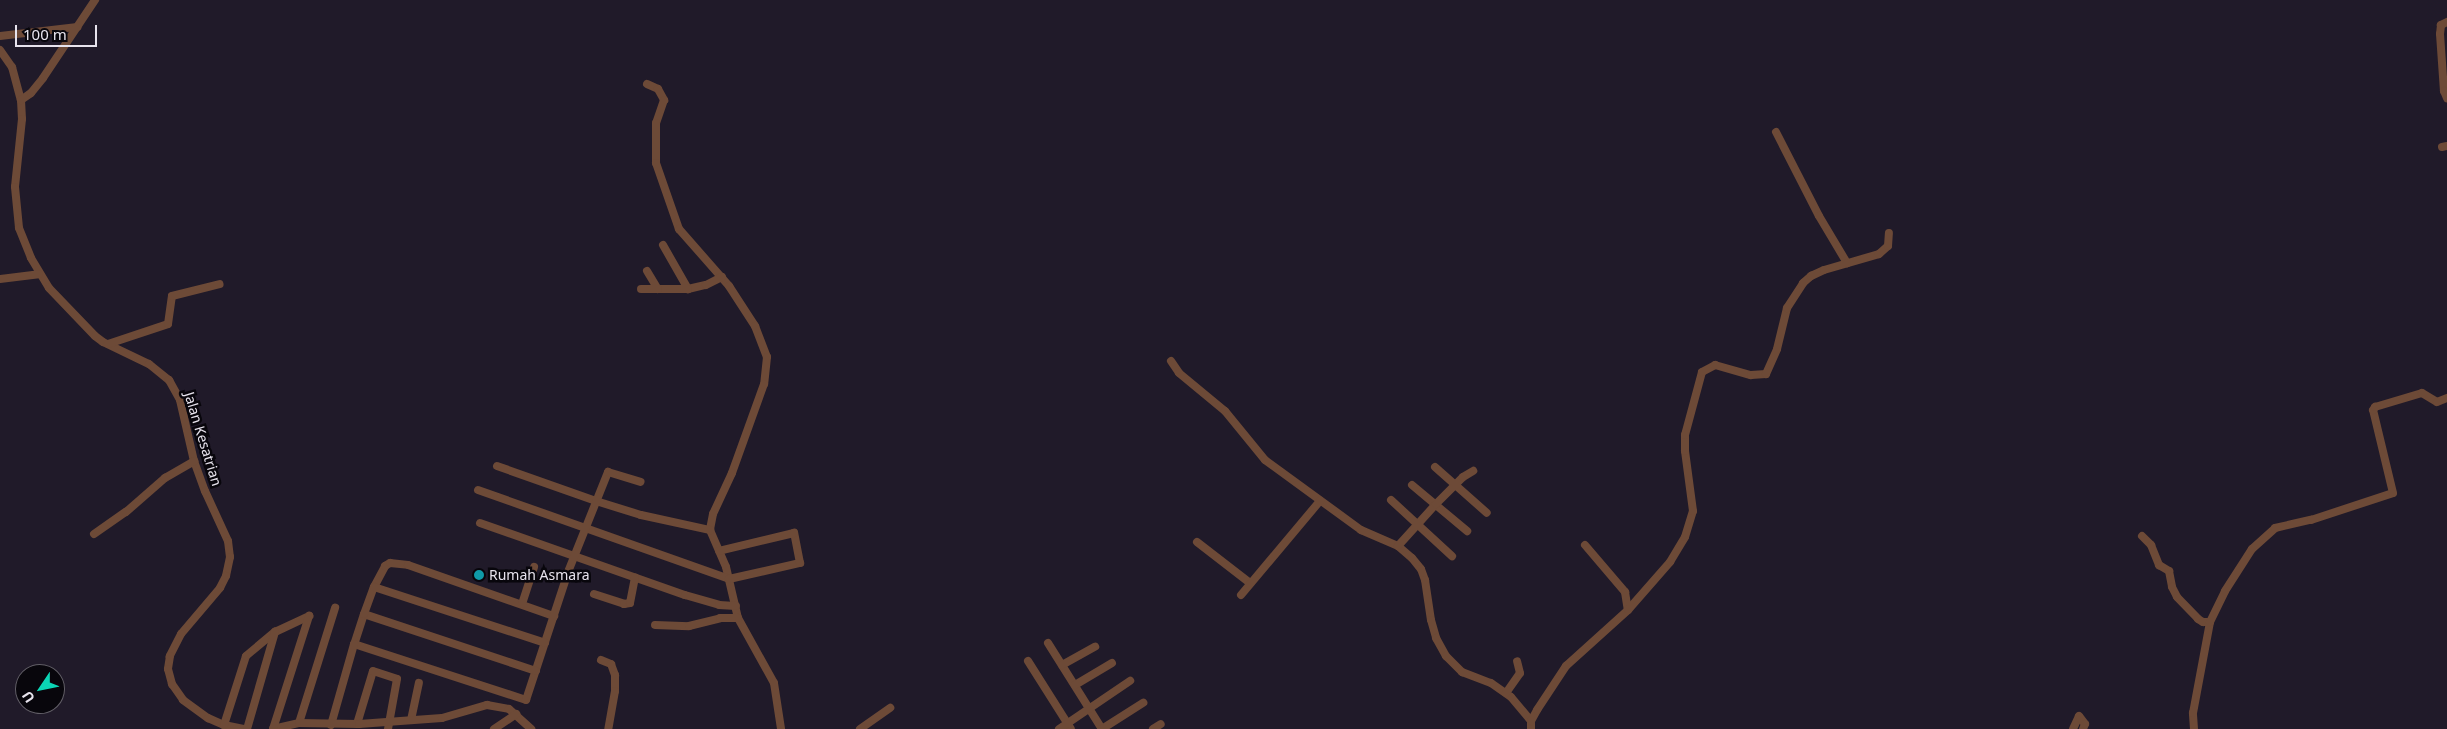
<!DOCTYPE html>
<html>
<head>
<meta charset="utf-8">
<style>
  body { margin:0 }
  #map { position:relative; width:2447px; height:729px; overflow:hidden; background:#201a29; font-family:"Noto Sans",sans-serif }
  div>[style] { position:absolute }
  .minor>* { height:8px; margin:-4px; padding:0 4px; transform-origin:4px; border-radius:4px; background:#6d4a37 }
  .dots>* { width:14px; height:14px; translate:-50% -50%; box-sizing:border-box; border:2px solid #08060c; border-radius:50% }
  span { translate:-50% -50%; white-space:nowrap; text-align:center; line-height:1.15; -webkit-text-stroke:5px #08060c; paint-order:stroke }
  .street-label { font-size:14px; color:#e7e3ed }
  .poi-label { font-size:14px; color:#e7e3ed }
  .left { translate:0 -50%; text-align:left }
  .north { position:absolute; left:15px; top:664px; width:50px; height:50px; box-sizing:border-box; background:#08060c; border:1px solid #615e66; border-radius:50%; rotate:236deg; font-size:14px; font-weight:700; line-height:20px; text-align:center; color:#e7e3ed }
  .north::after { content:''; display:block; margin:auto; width:18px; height:22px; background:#0bd5b5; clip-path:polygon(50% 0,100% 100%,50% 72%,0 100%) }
  .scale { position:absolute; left:15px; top:25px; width:82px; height:22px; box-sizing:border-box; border:2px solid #e7e3ed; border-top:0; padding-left:6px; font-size:15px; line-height:18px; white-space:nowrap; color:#e7e3ed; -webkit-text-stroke:4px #08060c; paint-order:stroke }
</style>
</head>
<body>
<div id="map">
  <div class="minor">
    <i style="left:2447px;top:22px;width:7px;rotate:153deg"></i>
    <i style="left:2441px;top:25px;width:9px;rotate:96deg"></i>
    <i style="left:2440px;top:34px;width:57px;rotate:86deg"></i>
    <i style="left:2444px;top:91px;width:8px;rotate:67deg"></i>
    <i style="left:0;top:36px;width:78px;rotate:-6.7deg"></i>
    <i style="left:0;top:50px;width:21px;rotate:55deg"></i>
    <i style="left:12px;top:67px;width:34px;rotate:75deg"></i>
    <i style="left:21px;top:100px;width:19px;rotate:87deg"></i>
    <i style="left:22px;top:119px;width:68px;rotate:95.9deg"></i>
    <i style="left:15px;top:187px;width:41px;rotate:84.4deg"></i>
    <i style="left:19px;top:228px;width:32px;rotate:68deg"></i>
    <i style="left:31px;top:258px;width:35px;rotate:59deg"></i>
    <i style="left:49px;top:288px;width:66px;rotate:46.2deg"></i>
    <i style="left:95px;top:336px;width:10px;rotate:37deg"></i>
    <i style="left:103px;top:342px;width:51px;rotate:25.6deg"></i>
    <i style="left:149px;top:364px;width:26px;rotate:39deg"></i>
    <i style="left:169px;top:380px;width:23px;rotate:61deg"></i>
    <i style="left:180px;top:400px;width:63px;rotate:77.1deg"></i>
    <i style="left:194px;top:461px;width:32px;rotate:70deg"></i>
    <i style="left:205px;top:491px;width:55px;rotate:65.3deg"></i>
    <i style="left:228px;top:541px;width:16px;rotate:83deg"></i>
    <i style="left:230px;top:557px;width:19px;rotate:102deg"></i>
    <i style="left:226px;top:576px;width:13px;rotate:117deg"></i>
    <i style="left:220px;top:588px;width:60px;rotate:130.3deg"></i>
    <i style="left:181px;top:634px;width:25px;rotate:117deg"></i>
    <i style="left:170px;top:656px;width:13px;rotate:99deg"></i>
    <i style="left:168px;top:669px;width:16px;rotate:75deg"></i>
    <i style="left:172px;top:684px;width:19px;rotate:55deg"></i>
    <i style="left:183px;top:700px;width:31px;rotate:36deg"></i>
    <i style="left:208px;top:718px;width:17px;rotate:24deg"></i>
    <i style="left:224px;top:725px;width:20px;rotate:11deg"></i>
    <i style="left:647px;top:84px;width:12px;rotate:24deg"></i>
    <i style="left:658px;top:89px;width:13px;rotate:61deg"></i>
    <i style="left:664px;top:100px;width:24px;rotate:109deg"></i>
    <i style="left:656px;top:123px;width:40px;rotate:90deg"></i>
    <i style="left:656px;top:163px;width:70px;rotate:70.8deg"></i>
    <i style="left:679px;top:229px;width:76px;rotate:48.7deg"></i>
    <i style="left:729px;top:286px;width:48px;rotate:57deg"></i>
    <i style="left:755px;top:326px;width:33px;rotate:69deg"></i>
    <i style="left:767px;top:357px;width:27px;rotate:96deg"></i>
    <i style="left:764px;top:384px;width:95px;rotate:109.8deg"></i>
    <i style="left:732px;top:473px;width:45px;rotate:114.9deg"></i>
    <i style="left:713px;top:514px;width:16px;rotate:101deg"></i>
    <i style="left:710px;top:530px;width:40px;rotate:66.6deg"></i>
    <i style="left:726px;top:567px;width:52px;rotate:76.8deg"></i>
    <i style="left:738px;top:618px;width:74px;rotate:61deg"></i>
    <i style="left:774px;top:683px;width:47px;rotate:81.3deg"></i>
    <i style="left:21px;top:100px;width:12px;rotate:-35deg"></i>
    <i style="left:31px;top:93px;width:19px;rotate:-51deg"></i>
    <i style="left:43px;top:78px;width:94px;rotate:-56.3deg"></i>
    <i style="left:1776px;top:132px;width:94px;rotate:62.9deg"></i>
    <i style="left:1819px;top:216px;width:55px;rotate:59.2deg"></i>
    <i style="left:2442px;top:147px;width:5px;rotate:-11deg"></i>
    <i style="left:663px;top:245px;width:51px;rotate:60.4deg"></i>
    <i style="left:688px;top:289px;width:18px;rotate:-13deg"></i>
    <i style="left:706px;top:285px;width:18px;rotate:-27deg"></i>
    <i style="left:647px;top:271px;width:21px;rotate:59deg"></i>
    <i style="left:658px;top:289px;width:30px"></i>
    <i style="left:0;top:279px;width:39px;rotate:-7deg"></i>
    <i style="left:641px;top:289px;width:17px"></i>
    <i style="left:108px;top:344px;width:63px;rotate:-18.4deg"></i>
    <i style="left:168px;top:324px;width:28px;rotate:-82deg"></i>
    <i style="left:172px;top:296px;width:49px;rotate:-14deg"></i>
    <i style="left:1171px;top:361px;width:14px;rotate:56deg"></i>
    <i style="left:1179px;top:373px;width:60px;rotate:39.6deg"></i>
    <i style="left:1225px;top:411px;width:63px;rotate:50.8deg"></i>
    <i style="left:1265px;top:460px;width:119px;rotate:36.1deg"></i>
    <i style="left:1361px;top:530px;width:40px;rotate:23.4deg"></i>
    <i style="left:1398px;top:546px;width:18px;rotate:41deg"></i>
    <i style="left:1412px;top:558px;width:14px;rotate:51deg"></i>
    <i style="left:1421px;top:569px;width:12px;rotate:70deg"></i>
    <i style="left:1425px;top:580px;width:40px;rotate:81.5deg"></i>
    <i style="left:1431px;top:620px;width:19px;rotate:74deg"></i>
    <i style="left:1436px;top:638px;width:21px;rotate:61deg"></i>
    <i style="left:1446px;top:656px;width:23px;rotate:45deg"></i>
    <i style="left:1462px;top:672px;width:31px;rotate:21deg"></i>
    <i style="left:1491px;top:683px;width:24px;rotate:35deg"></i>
    <i style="left:1511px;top:697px;width:31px;rotate:50deg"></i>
    <i style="left:497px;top:466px;width:105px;rotate:19.5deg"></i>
    <i style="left:596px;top:501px;width:47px;rotate:17.3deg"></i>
    <i style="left:641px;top:515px;width:71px;rotate:12.3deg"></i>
    <i style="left:1435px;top:467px;width:69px;rotate:41.5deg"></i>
    <i style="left:1412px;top:485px;width:72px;rotate:39.9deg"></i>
    <i style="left:478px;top:490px;width:266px;rotate:19.5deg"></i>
    <i style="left:729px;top:579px;width:73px;rotate:-12.7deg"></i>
    <i style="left:800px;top:563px;width:31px;rotate:-101deg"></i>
    <i style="left:794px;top:533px;width:77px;rotate:166.5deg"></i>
    <i style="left:1391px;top:500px;width:83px;rotate:42.6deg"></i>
    <i style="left:480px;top:523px;width:217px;rotate:19.4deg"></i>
    <i style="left:685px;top:595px;width:35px;rotate:16deg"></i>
    <i style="left:719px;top:605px;width:17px;rotate:3deg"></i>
    <i style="left:94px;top:534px;width:39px;rotate:-35deg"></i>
    <i style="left:126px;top:512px;width:52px;rotate:-41.1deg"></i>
    <i style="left:165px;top:478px;width:34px;rotate:-30deg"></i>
    <i style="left:2142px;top:536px;width:13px;rotate:45deg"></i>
    <i style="left:2151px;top:545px;width:22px;rotate:68deg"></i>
    <i style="left:2159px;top:565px;width:12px;rotate:31deg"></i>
    <i style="left:2169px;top:571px;width:16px;rotate:79deg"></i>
    <i style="left:2172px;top:587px;width:11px;rotate:63deg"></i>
    <i style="left:2177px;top:597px;width:30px;rotate:46deg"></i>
    <i style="left:2198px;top:619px;width:6px;rotate:31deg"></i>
    <i style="left:2203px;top:622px;width:7px"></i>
    <i style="left:1197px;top:542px;width:67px;rotate:37.7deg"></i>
    <i style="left:1585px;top:545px;width:62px;rotate:49.6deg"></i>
    <i style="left:1625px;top:592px;width:18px;rotate:81deg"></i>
    <i style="left:1398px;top:546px;width:57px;rotate:-47.9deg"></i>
    <i style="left:1436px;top:504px;width:38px;rotate:-45deg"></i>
    <i style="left:1463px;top:477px;width:12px;rotate:-31deg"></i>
    <i style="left:374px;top:587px;width:24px;rotate:-62deg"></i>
    <i style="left:385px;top:566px;width:6px;rotate:-31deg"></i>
    <i style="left:390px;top:563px;width:18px;rotate:6deg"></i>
    <i style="left:408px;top:565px;width:155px;rotate:19.3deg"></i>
    <i style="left:594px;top:594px;width:32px;rotate:18deg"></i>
    <i style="left:624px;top:604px;width:6px;rotate:-9deg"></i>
    <i style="left:630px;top:603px;width:26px;rotate:-79deg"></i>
    <i style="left:1241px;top:595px;width:123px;rotate:-50deg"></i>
    <i style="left:522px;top:604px;width:39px;rotate:-72deg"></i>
    <i style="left:364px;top:614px;width:32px;rotate:108deg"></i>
    <i style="left:354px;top:644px;width:181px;rotate:18deg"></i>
    <i style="left:526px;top:700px;width:135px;rotate:-71.8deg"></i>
    <i style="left:568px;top:572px;width:108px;rotate:-68.2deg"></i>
    <i style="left:608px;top:472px;width:34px;rotate:17deg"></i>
    <i style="left:655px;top:625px;width:34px;rotate:2deg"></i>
    <i style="left:689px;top:626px;width:32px;rotate:-14deg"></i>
    <i style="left:720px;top:618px;width:18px"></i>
    <i style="left:1048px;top:643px;width:102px;rotate:57.9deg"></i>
    <i style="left:601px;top:660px;width:11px;rotate:22deg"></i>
    <i style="left:611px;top:664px;width:12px;rotate:70deg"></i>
    <i style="left:615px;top:675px;width:16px;rotate:90deg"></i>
    <i style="left:615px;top:691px;width:39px;rotate:100deg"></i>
    <i style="left:1028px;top:661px;width:80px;rotate:57.7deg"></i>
    <i style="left:1062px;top:665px;width:38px;rotate:-29deg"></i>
    <i style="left:536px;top:671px;width:181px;rotate:-161.7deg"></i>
    <i style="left:364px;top:614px;width:29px;rotate:-70deg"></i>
    <i style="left:374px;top:587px;width:180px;rotate:18.1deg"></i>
    <i style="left:1075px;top:685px;width:43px;rotate:-30.7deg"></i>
    <i style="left:1506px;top:693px;width:24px;rotate:-55deg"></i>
    <i style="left:1520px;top:673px;width:12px;rotate:-104deg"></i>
    <i style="left:411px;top:720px;width:38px;rotate:-78deg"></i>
    <i style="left:299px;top:723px;width:121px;rotate:-72.6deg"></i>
    <i style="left:357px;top:724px;width:55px;rotate:-73.2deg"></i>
    <i style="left:373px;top:671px;width:25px;rotate:18deg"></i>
    <i style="left:397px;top:679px;width:51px;rotate:100.2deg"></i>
    <i style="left:224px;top:725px;width:72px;rotate:-72.3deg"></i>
    <i style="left:246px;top:656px;width:38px;rotate:-40deg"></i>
    <i style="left:275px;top:632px;width:38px;rotate:-25deg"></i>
    <i style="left:331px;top:725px;width:84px;rotate:-74.1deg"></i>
    <i style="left:247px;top:729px;width:101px;rotate:-73.9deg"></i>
    <i style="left:273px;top:729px;width:27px;rotate:-13deg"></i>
    <i style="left:299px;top:723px;width:60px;rotate:1deg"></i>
    <i style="left:359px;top:724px;width:83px;rotate:-4.1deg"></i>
    <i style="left:442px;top:718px;width:47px;rotate:-16.1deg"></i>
    <i style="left:487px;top:705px;width:22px;rotate:10deg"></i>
    <i style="left:509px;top:709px;width:30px;rotate:42deg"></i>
    <i style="left:273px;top:729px;width:119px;rotate:-72.3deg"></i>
    <i style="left:494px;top:729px;width:27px;rotate:-34deg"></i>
    <i style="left:860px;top:729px;width:37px;rotate:-35deg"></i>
    <i style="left:1059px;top:729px;width:86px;rotate:-34.1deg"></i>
    <i style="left:1102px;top:729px;width:49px;rotate:-32.4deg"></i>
    <i style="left:1153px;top:729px;width:9px;rotate:-32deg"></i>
    <i style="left:1531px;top:729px;width:8px;rotate:-90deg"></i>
    <i style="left:1531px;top:721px;width:13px;rotate:-61deg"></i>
    <i style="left:1537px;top:710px;width:53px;rotate:-56.6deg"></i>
    <i style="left:1566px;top:666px;width:84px;rotate:-42.1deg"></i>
    <i style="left:1628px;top:610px;width:64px;rotate:-48.8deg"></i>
    <i style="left:1670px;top:562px;width:29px;rotate:-59deg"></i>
    <i style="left:1685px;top:537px;width:27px;rotate:-73deg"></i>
    <i style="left:1693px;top:511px;width:61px;rotate:-97.6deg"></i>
    <i style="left:1685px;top:451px;width:16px;rotate:-90deg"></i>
    <i style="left:1685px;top:435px;width:65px;rotate:-74.9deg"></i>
    <i style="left:1702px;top:372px;width:15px;rotate:-28deg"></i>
    <i style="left:1715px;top:365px;width:37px;rotate:16deg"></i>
    <i style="left:1751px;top:375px;width:15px;rotate:-4deg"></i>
    <i style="left:1766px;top:374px;width:27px;rotate:-66deg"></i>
    <i style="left:1777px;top:349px;width:42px;rotate:-76.3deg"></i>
    <i style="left:1787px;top:308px;width:30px;rotate:-57deg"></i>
    <i style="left:1803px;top:283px;width:11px;rotate:-41deg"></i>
    <i style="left:1811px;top:276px;width:14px;rotate:-25deg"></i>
    <i style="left:1824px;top:270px;width:57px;rotate:-16.2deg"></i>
    <i style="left:1879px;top:254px;width:12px;rotate:-42deg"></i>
    <i style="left:1888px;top:246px;width:13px;rotate:-86deg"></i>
    <i style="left:2073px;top:729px;width:14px;rotate:-65deg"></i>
    <i style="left:2079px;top:716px;width:10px;rotate:53deg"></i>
    <i style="left:2085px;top:724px;width:5px;rotate:112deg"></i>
    <i style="left:2194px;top:729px;width:16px;rotate:-94deg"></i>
    <i style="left:2193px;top:713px;width:93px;rotate:-79.4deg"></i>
    <i style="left:2210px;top:622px;width:34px;rotate:-64deg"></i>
    <i style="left:2225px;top:591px;width:50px;rotate:-57.3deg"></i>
    <i style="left:2252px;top:549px;width:31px;rotate:-42deg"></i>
    <i style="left:2275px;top:528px;width:37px;rotate:-13deg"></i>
    <i style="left:2311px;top:520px;width:86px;rotate:-18.2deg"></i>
    <i style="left:2393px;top:493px;width:85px;rotate:-103.5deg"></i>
    <i style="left:2373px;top:410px;width:4px;rotate:-56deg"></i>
    <i style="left:2375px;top:407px;width:49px;rotate:-16.6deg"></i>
    <i style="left:2422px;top:393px;width:17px;rotate:31deg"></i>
    <i style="left:2437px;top:402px;width:11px;rotate:-22deg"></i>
  </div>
  <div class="dots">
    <i style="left:479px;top:575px;background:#0f9aa8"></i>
  </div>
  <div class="street-label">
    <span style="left:203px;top:439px;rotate:73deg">Jalan Kesatrian</span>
  </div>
  <div class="poi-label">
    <span class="left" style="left:489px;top:575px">Rumah Asmara</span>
  </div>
  <div class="north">U</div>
  <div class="scale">100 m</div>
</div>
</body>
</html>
